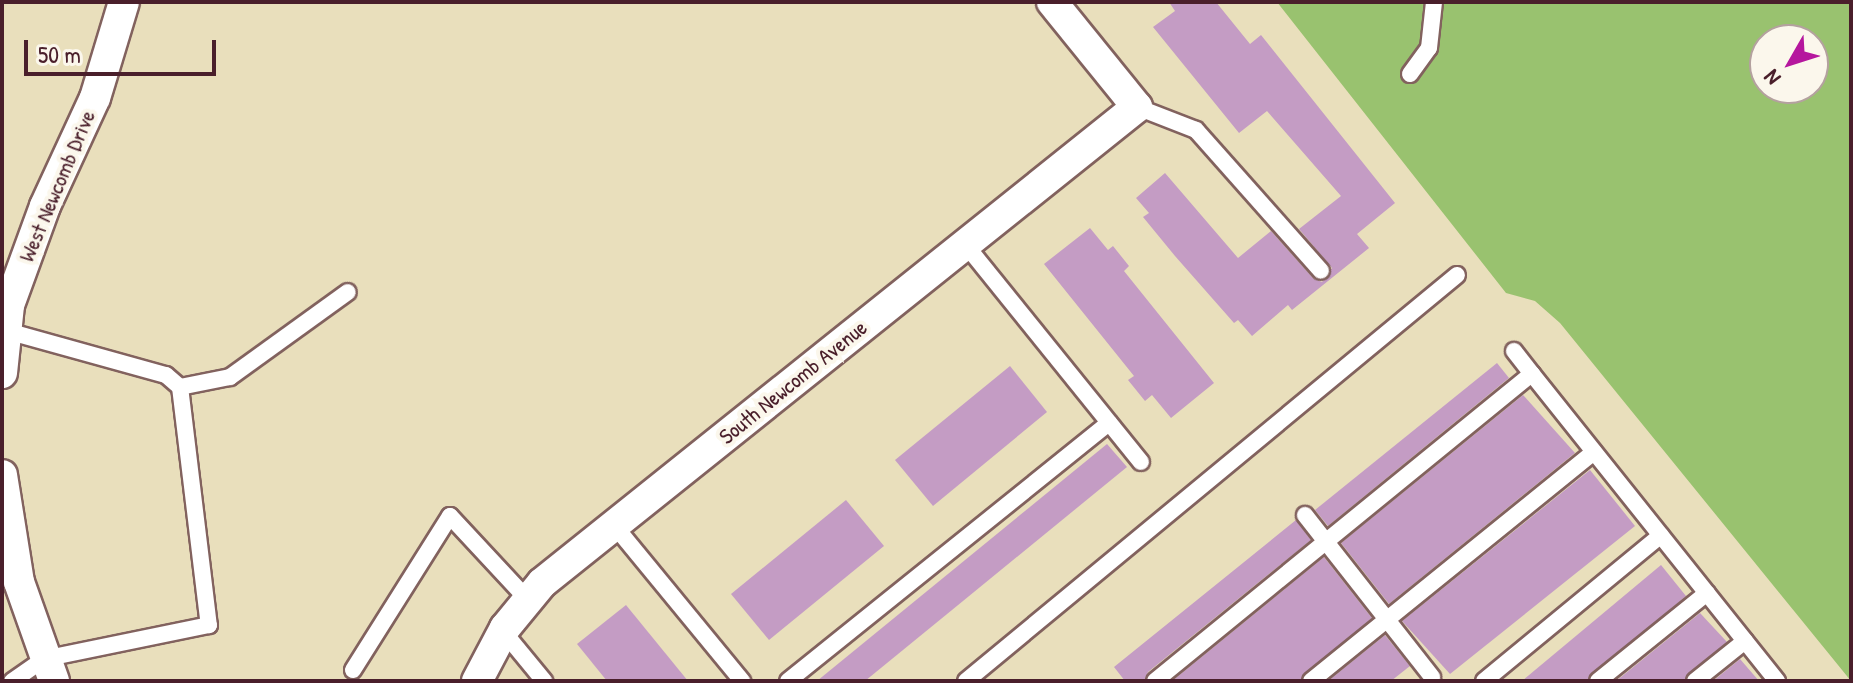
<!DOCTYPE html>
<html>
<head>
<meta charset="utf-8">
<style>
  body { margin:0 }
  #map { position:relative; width:1853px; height:683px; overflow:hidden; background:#e9dfbc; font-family:"Patrick Hand",sans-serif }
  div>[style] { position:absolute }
  .green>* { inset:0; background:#99c26f }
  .building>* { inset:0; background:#c49cc4 }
  .roads { filter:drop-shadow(2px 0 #82625e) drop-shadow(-2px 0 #82625e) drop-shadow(0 2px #82625e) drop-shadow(0 -2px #82625e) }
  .service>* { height:16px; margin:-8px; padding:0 8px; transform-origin:8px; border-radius:8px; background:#fff }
  .minor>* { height:30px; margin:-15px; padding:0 15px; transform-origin:15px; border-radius:15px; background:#fff }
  span { translate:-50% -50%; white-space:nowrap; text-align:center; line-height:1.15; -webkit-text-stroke:8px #fbf7ec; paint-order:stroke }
  .street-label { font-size:22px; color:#4a1f2b }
  .frame { position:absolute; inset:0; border:4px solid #4a1f2b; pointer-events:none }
  .north { position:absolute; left:1749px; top:24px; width:80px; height:80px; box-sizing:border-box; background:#fbf7ec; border:2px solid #b4a19f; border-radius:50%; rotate:231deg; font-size:22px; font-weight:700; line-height:32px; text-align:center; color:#4a1f2b }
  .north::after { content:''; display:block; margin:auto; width:28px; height:36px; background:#b5179e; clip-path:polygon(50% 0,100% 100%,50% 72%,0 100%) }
  .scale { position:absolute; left:24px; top:40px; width:192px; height:36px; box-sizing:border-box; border:4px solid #4a1f2b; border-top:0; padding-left:10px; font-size:24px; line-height:28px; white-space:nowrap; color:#4a1f2b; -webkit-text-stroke:6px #fbf7ec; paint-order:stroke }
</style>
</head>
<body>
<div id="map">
  <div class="green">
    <i style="clip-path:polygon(evenodd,1277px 2px,1851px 2px,1851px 681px,1560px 323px,1535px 301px,1506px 293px,1277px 2px,1765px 40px,1813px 40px,1813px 88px,1765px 88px,1765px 40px)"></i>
  </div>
  <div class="building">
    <i style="clip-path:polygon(1169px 2px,1216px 2px,1250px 44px,1261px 35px,1395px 203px,1357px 234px,1369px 248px,1292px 310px,1288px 305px,1252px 336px,1238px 320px,1234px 323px,1175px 256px,1143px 217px,1149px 213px,1136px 198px,1165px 173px,1238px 258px,1271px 231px,1313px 278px,1322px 282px,1332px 268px,1299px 229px,1341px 196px,1267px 111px,1239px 133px,1153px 27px,1175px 11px)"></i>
    <i style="clip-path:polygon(1090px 228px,1108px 250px,1113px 246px,1129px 266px,1124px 271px,1214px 383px,1171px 418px,1152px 395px,1145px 401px,1128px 380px,1134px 376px,1044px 264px)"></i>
    <i style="clip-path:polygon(1497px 363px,1509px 378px,1328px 526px,1315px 510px)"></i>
    <i style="clip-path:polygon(1010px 366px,1047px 412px,933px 506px,895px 460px)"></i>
    <i style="clip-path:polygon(1523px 395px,1575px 453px,1389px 604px,1341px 543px)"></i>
    <i style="clip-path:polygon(1107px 444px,1127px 467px,963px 601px,865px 681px,817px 681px)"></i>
    <i style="clip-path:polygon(1590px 470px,1635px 526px,1450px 674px,1402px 621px)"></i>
    <i style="clip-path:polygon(846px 500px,884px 546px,769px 640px,731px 594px)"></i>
    <i style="clip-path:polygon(1296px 520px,1311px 540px,1148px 672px,1144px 681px,1125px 681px,1114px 667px)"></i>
    <i style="clip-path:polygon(1324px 557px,1372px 618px,1300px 681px,1172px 681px)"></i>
    <i style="clip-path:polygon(1661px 565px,1686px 596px,1587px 681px,1522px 681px)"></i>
    <i style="clip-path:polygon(626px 605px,688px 681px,607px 681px,577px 644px)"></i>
    <i style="clip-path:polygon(1700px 613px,1727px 642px,1684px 681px,1616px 681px)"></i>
    <i style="clip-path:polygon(1385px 635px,1410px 666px,1391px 681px,1328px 681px)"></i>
    <i style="clip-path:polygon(1740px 659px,1759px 681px,1713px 681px)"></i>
  </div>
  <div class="roads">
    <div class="service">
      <i style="left:1410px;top:74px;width:32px;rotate:-54deg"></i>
      <i style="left:1429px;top:48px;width:46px;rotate:-83.8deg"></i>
      <i style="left:1137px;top:107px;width:63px;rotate:21.3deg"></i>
      <i style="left:1196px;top:130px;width:188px;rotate:48.4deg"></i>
      <i style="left:965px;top:244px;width:280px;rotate:51.1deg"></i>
      <i style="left:7px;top:331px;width:165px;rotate:15.5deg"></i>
      <i style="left:166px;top:375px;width:18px;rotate:41deg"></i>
      <i style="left:180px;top:387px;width:240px;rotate:83.1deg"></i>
      <i style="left:209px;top:625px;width:168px;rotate:168.4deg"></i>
      <i style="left:44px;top:659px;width:39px;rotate:145deg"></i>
      <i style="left:1514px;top:351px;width:29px;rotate:52deg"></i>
      <i style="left:180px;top:387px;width:51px;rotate:-11.3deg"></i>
      <i style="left:230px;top:377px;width:145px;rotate:-35.8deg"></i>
      <i style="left:1305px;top:515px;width:206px;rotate:51.9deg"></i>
      <i style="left:614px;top:525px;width:202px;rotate:50.6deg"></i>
      <i style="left:503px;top:631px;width:65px;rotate:50.6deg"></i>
      <i style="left:353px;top:670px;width:182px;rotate:-57.8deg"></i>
      <i style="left:450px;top:516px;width:113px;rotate:47.1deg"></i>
      <i style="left:788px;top:681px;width:412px;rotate:-38.8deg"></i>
      <i style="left:966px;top:681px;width:637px;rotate:-39.59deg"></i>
      <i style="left:1155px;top:681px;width:486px;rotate:-39.2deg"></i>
      <i style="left:1532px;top:374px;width:393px;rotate:51.4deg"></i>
      <i style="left:1311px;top:681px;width:364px;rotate:-39deg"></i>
      <i style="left:1484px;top:681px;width:229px;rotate:-39.5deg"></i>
      <i style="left:1598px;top:681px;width:140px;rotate:-38.9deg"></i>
      <i style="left:1695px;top:681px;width:64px;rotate:-38.7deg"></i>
    </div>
    <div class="minor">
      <i style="left:2px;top:373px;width:68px;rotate:-84.1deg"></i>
      <i style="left:9px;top:305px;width:105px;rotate:-70deg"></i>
      <i style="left:45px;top:206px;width:119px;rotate:-65.2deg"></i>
      <i style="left:95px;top:98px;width:100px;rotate:-73.2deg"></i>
      <i style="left:2px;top:475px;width:108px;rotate:81deg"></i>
      <i style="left:19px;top:582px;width:105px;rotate:70.5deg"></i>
      <i style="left:477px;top:681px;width:60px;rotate:-62.2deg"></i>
      <i style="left:505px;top:628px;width:58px;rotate:-50.6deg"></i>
      <i style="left:542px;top:583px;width:762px;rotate:-38.66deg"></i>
      <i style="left:1137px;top:107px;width:135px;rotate:-129deg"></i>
    </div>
  </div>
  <div class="street-label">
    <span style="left:57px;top:186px;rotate:-67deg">West Newcomb Drive</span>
    <span style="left:793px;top:382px;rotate:-39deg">South Newcomb Avenue</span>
  </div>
  <div class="frame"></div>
  <div class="north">N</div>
  <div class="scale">50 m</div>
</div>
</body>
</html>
